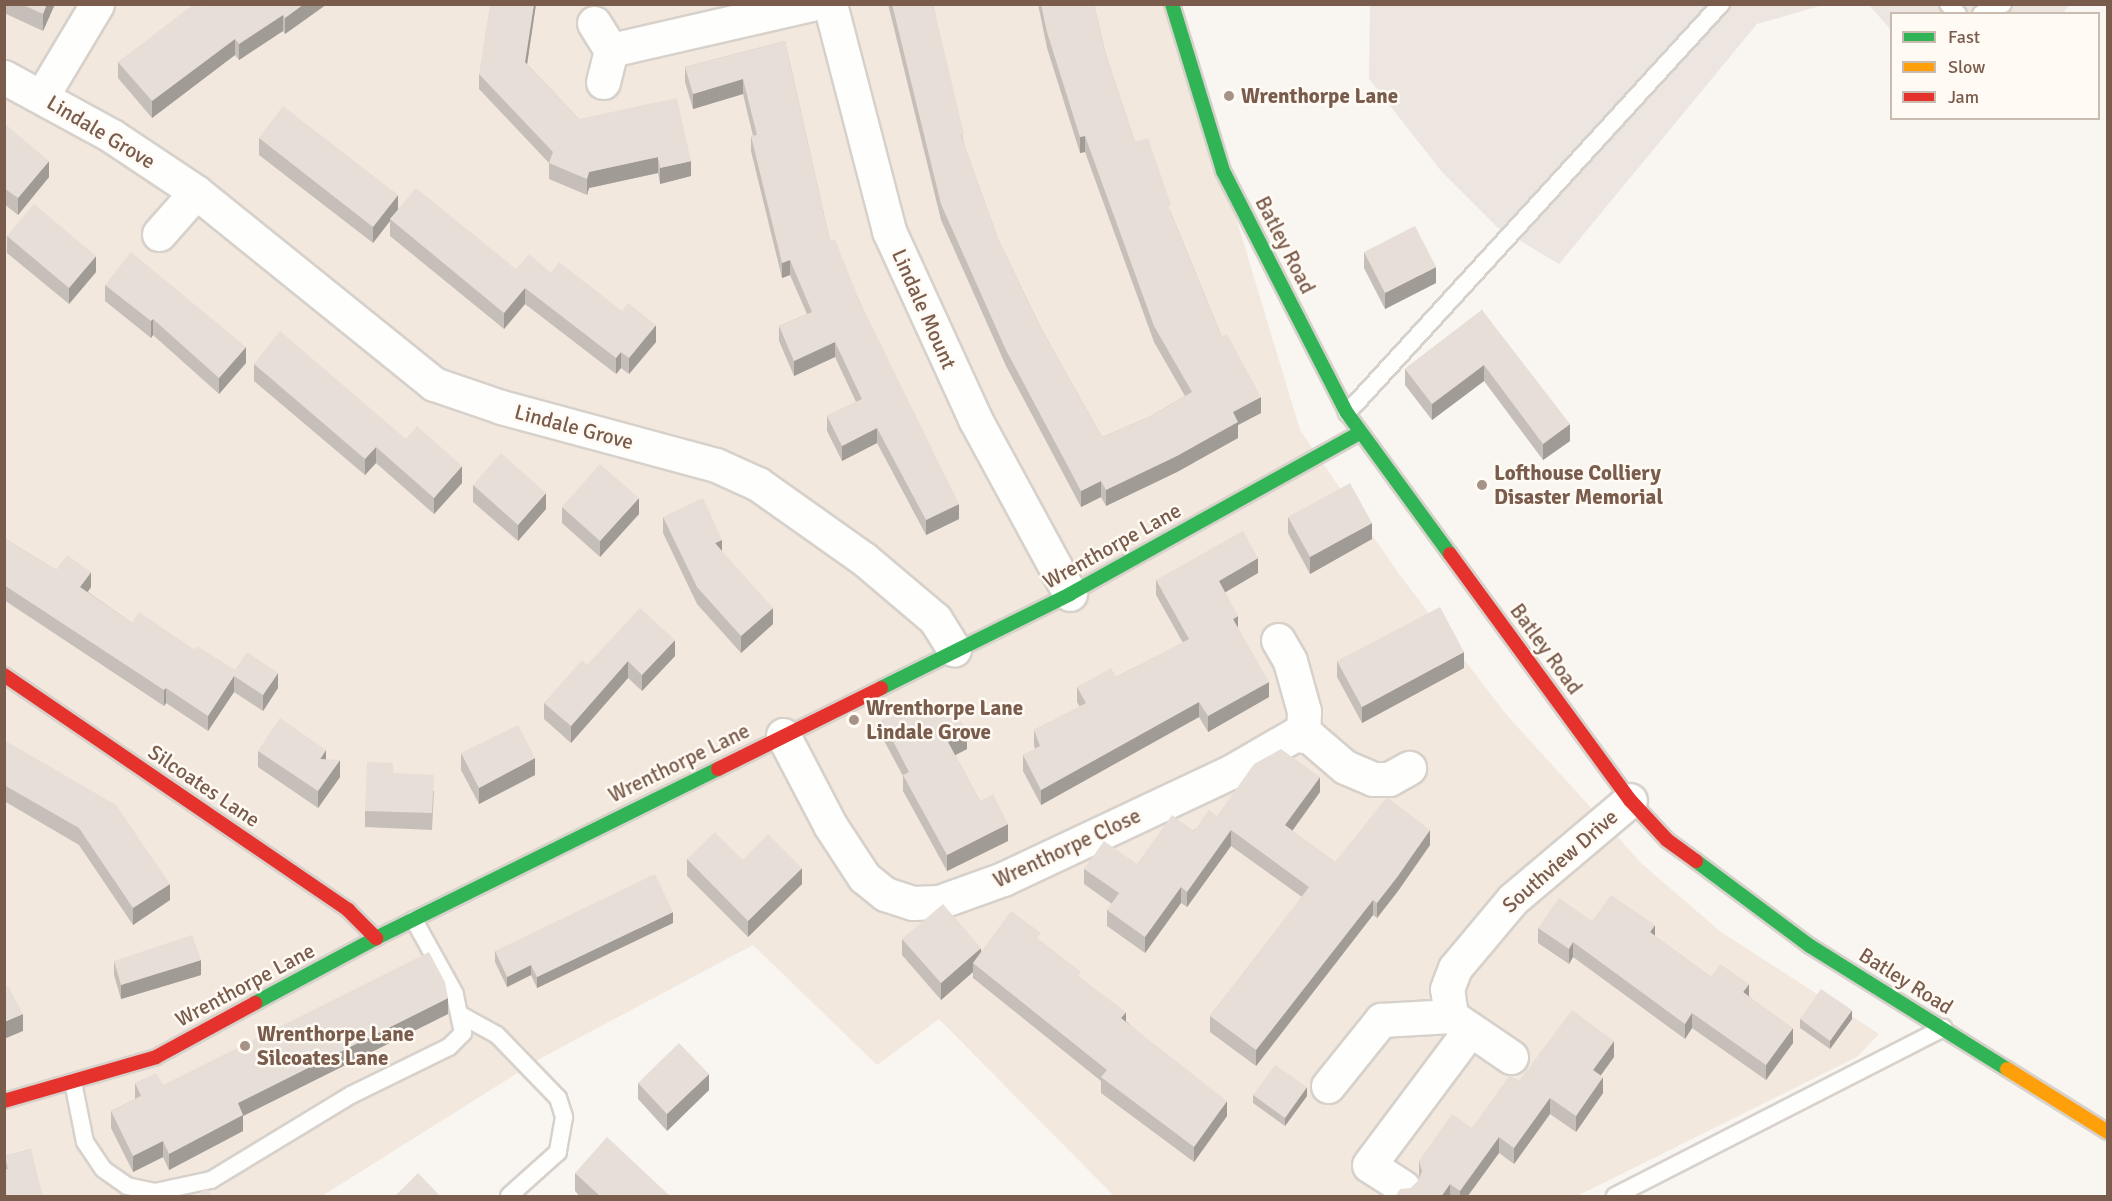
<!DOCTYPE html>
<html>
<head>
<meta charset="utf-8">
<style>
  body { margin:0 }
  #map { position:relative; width:2112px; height:1201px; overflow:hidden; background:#f9f5f0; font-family:Signika,sans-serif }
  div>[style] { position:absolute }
  .residential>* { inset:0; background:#f2e8de }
  .industrial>* { inset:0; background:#ede5e0 }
  .roads { filter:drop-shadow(2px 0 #d7d1cb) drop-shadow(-2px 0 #d7d1cb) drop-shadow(0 2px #d7d1cb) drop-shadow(0 -2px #d7d1cb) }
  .lane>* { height:16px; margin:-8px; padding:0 8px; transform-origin:8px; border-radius:8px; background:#fefefd }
  .street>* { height:33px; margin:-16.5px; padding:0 16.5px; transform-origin:16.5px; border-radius:16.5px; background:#fefefd }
  .fast>* { height:14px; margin:-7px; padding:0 7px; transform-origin:7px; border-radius:7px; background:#30b455 }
  .slow>* { height:14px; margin:-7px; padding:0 7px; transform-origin:7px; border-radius:7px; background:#ff9f0a }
  .jam>* { height:14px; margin:-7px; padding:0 7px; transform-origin:7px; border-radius:7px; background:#e5322d }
  .wall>* { inset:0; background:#c6bfb9 }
  .shaded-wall>* { inset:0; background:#a19b96 }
  .building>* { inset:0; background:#e6ded7 }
  .dots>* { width:16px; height:16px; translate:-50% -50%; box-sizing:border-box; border:3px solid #fffaf3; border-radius:50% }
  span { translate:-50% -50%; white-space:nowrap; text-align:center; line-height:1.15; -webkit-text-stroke:5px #fffaf3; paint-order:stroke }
  .poi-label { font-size:21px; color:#7a5c4d; font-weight:700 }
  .left { translate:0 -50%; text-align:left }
  .street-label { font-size:21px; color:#7a5c4d }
  .frame { position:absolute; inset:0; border:6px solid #7a5c4d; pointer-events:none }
  .legend { position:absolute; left:1890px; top:12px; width:210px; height:108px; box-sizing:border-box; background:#fffaf3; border:2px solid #cabbb1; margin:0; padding:8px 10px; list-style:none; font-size:18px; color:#7a5c4d }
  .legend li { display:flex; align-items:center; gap:12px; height:30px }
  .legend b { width:30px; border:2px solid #cabbb1 }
</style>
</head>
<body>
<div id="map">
  <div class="residential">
    <i style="clip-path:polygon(5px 5px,1172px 5px,1300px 430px,1399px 574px,1505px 713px,1642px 864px,1721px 932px,1879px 1034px,1857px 1057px,1577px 1196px,1114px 1196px,939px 1019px,877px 1065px,753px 945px,543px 1057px,322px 1196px,5px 1196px)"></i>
  </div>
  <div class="industrial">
    <i style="clip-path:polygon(1370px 5px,1823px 5px,1757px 24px,1559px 264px,1497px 227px,1442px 172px,1369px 79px)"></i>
    <i style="clip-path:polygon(1869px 5px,2069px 5px,2063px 13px,1892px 14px,1891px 30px)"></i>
  </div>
  <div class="roads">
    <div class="lane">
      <i style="left:1948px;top:4px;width:14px;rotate:45deg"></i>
      <i style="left:1981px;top:14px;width:24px;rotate:-24deg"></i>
      <i style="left:1347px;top:413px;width:554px;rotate:-47.56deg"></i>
      <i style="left:459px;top:1014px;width:43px;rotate:28.9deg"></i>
      <i style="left:497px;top:1035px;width:88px;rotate:45.9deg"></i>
      <i style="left:558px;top:1098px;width:20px;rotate:72deg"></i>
      <i style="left:564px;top:1117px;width:36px;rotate:100deg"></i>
      <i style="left:558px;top:1152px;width:66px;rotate:138.1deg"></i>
      <i style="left:73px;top:1082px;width:61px;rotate:78.7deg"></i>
      <i style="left:85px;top:1142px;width:32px;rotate:56deg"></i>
      <i style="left:103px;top:1169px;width:29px;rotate:35deg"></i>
      <i style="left:127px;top:1186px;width:29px;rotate:12deg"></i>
      <i style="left:155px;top:1192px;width:57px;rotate:-12.1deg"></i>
      <i style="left:211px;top:1180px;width:164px;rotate:-31.3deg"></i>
      <i style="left:351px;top:1095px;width:109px;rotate:-26.1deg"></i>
      <i style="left:449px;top:1047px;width:20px;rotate:-45deg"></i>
      <i style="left:463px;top:1033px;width:40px;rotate:-102deg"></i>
      <i style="left:455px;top:994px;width:85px;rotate:-119deg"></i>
      <i style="left:1615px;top:1196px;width:369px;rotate:-27.1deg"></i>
    </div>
    <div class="street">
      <i style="left:830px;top:4px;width:235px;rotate:75.4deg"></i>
      <i style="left:889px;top:231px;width:207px;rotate:65.4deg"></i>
      <i style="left:975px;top:419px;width:199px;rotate:61.5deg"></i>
      <i style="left:594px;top:23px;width:32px;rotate:58deg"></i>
      <i style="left:611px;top:50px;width:33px;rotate:104deg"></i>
      <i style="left:611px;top:50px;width:206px;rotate:-12.9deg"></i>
      <i style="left:4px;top:77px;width:123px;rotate:28.6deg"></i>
      <i style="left:112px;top:136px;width:101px;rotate:33.7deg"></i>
      <i style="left:196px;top:192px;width:306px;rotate:38.9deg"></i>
      <i style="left:434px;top:384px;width:71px;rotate:18.9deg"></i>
      <i style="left:501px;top:407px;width:223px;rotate:15.1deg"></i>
      <i style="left:716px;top:465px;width:46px;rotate:24.3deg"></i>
      <i style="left:758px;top:484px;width:130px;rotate:35.3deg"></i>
      <i style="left:864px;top:559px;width:93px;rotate:40.2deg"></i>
      <i style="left:935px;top:619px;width:36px;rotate:58deg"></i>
      <i style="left:42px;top:96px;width:107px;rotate:-59.1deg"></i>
      <i style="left:159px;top:234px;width:56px;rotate:-48.6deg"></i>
      <i style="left:1278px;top:640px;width:24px;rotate:60deg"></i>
      <i style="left:1290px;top:661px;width:52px;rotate:74.4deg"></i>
      <i style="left:1304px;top:711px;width:25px;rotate:92deg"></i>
      <i style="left:783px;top:735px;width:102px;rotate:62.4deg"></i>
      <i style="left:830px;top:825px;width:62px;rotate:56.8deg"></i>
      <i style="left:864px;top:877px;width:27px;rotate:39deg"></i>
      <i style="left:885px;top:894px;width:29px;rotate:18deg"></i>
      <i style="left:913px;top:903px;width:26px;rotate:-2deg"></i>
      <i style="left:939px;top:902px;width:68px;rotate:-19.8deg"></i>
      <i style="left:1003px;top:879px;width:253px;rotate:-25.2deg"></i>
      <i style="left:1232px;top:771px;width:74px;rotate:-30deg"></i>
      <i style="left:1296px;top:734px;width:14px;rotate:12deg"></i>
      <i style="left:1310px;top:737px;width:46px;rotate:40.6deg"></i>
      <i style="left:1345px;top:767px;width:30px;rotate:23deg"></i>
      <i style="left:1373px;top:779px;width:16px"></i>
      <i style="left:1389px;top:779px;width:23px;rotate:-29deg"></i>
      <i style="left:1511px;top:1057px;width:73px;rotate:-145.7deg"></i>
      <i style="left:1451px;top:1016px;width:27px;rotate:-98deg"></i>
      <i style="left:1447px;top:989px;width:22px;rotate:-69deg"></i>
      <i style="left:1455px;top:968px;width:90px;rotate:-50deg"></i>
      <i style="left:1513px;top:899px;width:153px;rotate:-40.2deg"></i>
      <i style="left:1328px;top:1086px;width:85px;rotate:-51.2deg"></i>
      <i style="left:1381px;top:1020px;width:70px;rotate:-3.3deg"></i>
      <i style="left:1403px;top:1187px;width:40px;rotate:-147.1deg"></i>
      <i style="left:1369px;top:1165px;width:169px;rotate:-53.2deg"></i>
    </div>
    <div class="fast">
      <i style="left:1172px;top:4px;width:175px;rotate:73deg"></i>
      <i style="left:1223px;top:171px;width:272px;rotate:62.9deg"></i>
      <i style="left:1347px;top:413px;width:175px;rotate:53.9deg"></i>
      <i style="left:881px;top:688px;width:211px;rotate:-26.4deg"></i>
      <i style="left:1070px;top:594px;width:331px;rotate:-29.1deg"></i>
      <i style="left:1696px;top:861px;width:142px;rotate:36.7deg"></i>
      <i style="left:1810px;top:946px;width:232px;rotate:32deg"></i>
      <i style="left:255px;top:1003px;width:137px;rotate:-28.2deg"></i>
      <i style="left:376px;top:938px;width:381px;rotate:-26.3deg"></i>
    </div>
    <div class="slow">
      <i style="left:2007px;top:1069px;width:119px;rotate:32deg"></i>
    </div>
    <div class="jam">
      <i style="left:1450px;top:554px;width:305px;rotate:53.8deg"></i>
      <i style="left:1630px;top:800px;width:54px;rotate:47.2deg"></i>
      <i style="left:1667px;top:840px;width:36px;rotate:36deg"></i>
      <i style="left:4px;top:675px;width:417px;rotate:34.3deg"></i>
      <i style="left:348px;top:910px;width:40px;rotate:45deg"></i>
      <i style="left:718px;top:769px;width:182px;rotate:-26.4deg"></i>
      <i style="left:4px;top:1101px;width:158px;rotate:-16.1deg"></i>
      <i style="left:156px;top:1057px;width:113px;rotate:-28.6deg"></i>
    </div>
  </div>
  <div class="wall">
    <i style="clip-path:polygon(4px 4px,55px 4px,43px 31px,4px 13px)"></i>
    <i style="clip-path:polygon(327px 4px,285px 34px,283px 31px,239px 60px,235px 55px,152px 118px,118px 78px,118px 62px,205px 7px)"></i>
    <i style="clip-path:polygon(536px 4px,527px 64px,579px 119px,691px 176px,660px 184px,658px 173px,589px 188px,587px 195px,549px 179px,549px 163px,479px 89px,479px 74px)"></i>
    <i style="clip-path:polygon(888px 4px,933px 4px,964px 144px,998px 239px,1042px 330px,1102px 437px,1149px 417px,1185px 396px,1154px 342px,1085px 152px,1080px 153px,1047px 48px,1038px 4px,1094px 4px,1106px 55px,1135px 142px,1171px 213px,1222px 337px,1261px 413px,1238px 425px,1238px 438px,1177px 472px,1106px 506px,1101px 497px,1081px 507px,1006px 366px,941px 220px)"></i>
    <i style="clip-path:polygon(785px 41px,830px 241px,859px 300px,959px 519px,926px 535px,877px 443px,842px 461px,827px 431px,827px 416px,856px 402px,835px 357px,794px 376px,779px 341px,779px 326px,807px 314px,790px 275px,782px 278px,751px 151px,751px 136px,753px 136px,743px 94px,693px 109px,685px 82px,685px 67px)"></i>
    <i style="clip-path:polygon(4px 126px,49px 177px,18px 215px,4px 204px)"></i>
    <i style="clip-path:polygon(259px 138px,516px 269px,551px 273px,656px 342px,629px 374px,621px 368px,616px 374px,525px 304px,504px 329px,390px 236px,390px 221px,373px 243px,259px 155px)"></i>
    <i style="clip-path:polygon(7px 236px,96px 272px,69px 304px,7px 253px)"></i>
    <i style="clip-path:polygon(1364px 252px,1436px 283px,1385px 309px,1364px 268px)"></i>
    <i style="clip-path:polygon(105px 285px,246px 363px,219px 394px,153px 335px,151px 338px,105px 301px)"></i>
    <i style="clip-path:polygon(1482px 310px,1570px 441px,1543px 460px,1484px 381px,1432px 420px,1405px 385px,1405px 369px)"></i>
    <i style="clip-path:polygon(254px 364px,406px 439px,462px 483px,434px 514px,376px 463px,365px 475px,254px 381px)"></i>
    <i style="clip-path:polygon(473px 485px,546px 509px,518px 541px,473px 502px)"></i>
    <i style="clip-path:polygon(562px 507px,639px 514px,600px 557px,562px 523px)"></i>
    <i style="clip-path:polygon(663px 517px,722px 552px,773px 624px,741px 653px,697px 604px,663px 533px)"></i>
    <i style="clip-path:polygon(1288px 517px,1372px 539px,1310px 574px,1288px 533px)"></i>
    <i style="clip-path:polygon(4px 538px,56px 570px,91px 587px,88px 592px,132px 623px,195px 650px,235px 670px,278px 688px,263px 711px,234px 692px,208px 731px,166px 703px,164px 706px,4px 600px)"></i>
    <i style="clip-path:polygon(1258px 573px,1225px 592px,1238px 628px,1269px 697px,1208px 732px,1199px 717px,1041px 805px,1023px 771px,1023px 755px,1035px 749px,1034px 745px,1034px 730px,1080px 707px,1077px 702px,1077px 687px,1116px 677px,1183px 643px,1156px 595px,1156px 580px)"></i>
    <i style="clip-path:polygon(675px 656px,642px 691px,628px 678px,571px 743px,544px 719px,544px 703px,587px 665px)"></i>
    <i style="clip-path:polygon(1337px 661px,1464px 668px,1362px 723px,1337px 677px)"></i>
    <i style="clip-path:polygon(935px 712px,967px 749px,955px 755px,980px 801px,1008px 841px,947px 871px,903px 791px,903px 776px,882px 737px,882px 720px)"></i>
    <i style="clip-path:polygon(4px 740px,170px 900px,133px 925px,79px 845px,4px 801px)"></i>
    <i style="clip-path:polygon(258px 751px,326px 760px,340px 777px,318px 808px,258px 767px)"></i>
    <i style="clip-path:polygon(461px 753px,535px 775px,479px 804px,461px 770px)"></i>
    <i style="clip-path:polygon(393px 773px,434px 791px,432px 830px,365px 827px,365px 811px)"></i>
    <i style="clip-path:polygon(1320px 792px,1292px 831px,1335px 862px,1430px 845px,1398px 891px,1377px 918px,1373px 915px,1256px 1066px,1210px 1032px,1210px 1016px,1302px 897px,1231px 846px,1187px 907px,1181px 903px,1145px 953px,1107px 926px,1107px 910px,1112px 904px,1084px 884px,1084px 869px,1137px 864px,1217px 816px)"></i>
    <i style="clip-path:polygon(687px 859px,743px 860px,802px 884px,748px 937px,687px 876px)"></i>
    <i style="clip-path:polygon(1592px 921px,1655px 936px,1711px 977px,1749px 996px,1793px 1043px,1766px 1080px,1692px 1028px,1685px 1039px,1573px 957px,1569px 964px,1538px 943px,1538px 928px)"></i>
    <i style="clip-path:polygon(673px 923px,537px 988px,531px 975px,507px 987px,495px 962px,495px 951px)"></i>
    <i style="clip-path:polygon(902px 939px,981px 951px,1041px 941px,1227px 1116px,1194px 1162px,1101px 1093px,1101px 1081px,973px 978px,973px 972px,941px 1000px,902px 955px)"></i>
    <i style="clip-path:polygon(114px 961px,201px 975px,121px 999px,114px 975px)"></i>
    <i style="clip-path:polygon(448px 1014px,243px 1116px,243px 1131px,169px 1170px,163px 1157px,133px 1172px,111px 1128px,111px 1111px,135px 1099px,135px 1083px,163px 1085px)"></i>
    <i style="clip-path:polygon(1800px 1019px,1852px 1019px,1830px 1049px,1800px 1028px)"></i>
    <i style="clip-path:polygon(1614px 1057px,1601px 1075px,1603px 1093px,1576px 1132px,1550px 1114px,1514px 1164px,1499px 1153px,1467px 1197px,1395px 1197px,1411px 1188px,1418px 1181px,1419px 1179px,1419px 1161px,1472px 1128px,1519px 1081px)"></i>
    <i style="clip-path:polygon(638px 1083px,709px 1090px,667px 1131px,638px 1099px)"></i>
    <i style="clip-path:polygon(1253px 1095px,1307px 1096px,1285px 1126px,1253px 1103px)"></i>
    <i style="clip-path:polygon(31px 1149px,4px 1197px,5px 1156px)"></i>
    <i style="clip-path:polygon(575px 1173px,671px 1197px,580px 1197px,575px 1191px)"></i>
  </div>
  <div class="shaded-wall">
    <i style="clip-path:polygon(47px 4px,55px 4px,43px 31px,43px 14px)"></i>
    <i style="clip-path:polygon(304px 4px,327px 4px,285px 34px,285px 18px)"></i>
    <i style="clip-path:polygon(534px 4px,536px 4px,525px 78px,525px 62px)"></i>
    <i style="clip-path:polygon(283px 15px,283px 31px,239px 60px,239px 44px)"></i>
    <i style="clip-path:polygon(235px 39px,235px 55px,152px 118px,152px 101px)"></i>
    <i style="clip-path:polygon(743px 79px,743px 94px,693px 109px,693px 94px)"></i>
    <i style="clip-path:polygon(1085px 136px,1085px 152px,1080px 153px,1080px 137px)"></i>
    <i style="clip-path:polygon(658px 157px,658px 173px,589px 188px,587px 195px,587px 179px,589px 172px)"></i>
    <i style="clip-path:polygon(49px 161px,49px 177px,18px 215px,18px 198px)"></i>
    <i style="clip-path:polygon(691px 161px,691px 176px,660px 184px,660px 168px)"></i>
    <i style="clip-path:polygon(398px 195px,398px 211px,390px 219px,390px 221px,373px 243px,373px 227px)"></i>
    <i style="clip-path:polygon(96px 256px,96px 272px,69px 304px,69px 288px)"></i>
    <i style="clip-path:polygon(790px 260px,790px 275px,782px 278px,782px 263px)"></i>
    <i style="clip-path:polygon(1436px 267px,1436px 283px,1385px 309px,1385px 293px)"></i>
    <i style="clip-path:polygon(525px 288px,525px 304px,504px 329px,504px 313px)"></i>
    <i style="clip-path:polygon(153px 319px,153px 335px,151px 338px,151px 321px)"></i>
    <i style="clip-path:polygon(656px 325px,656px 342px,629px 374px,629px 358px)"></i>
    <i style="clip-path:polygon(835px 342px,835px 357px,794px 376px,794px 361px)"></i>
    <i style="clip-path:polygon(246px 347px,246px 363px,219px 394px,219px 378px)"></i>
    <i style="clip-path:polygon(621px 352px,621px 368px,616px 374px,616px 358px)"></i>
    <i style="clip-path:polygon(1484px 365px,1484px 381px,1432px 420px,1432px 404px)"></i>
    <i style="clip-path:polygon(1261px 397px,1261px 413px,1238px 425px,1238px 438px,1177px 472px,1106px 506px,1106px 490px,1233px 412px)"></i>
    <i style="clip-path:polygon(1570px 424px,1570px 441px,1543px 460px,1543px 444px)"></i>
    <i style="clip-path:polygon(877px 428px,877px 443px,842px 461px,842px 446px)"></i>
    <i style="clip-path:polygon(376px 447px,376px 463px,365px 475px,365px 459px)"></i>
    <i style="clip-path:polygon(462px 466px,462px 483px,434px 514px,434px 498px)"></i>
    <i style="clip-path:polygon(1101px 481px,1101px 497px,1081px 507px,1081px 491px)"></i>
    <i style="clip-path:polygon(546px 493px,546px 509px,518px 541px,518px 525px)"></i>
    <i style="clip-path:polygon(639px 498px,639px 514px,600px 557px,600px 541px)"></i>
    <i style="clip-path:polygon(959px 504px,959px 519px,926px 535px,926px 520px)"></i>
    <i style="clip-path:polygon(1372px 523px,1372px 539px,1310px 574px,1310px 557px)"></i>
    <i style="clip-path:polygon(722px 540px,722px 556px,715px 543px)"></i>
    <i style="clip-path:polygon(1258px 558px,1258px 573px,1219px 596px,1219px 581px)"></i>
    <i style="clip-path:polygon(91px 572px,91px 587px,80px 602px,80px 587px)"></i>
    <i style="clip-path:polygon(773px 608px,773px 624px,741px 653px,741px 636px)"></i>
    <i style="clip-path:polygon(1238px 616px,1238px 631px,1233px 619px)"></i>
    <i style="clip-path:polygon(675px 640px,675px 656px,642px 691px,642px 675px)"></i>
    <i style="clip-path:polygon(1464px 652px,1464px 668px,1362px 723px,1362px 707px)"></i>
    <i style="clip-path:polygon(628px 661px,628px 678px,571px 743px,571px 726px)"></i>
    <i style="clip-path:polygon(278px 673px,278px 688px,263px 711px,263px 695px)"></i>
    <i style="clip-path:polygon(234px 676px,234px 692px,208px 731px,208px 716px)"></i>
    <i style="clip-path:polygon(1269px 682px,1269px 697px,1208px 732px,1208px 716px)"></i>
    <i style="clip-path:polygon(166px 688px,166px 703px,164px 706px,164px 690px)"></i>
    <i style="clip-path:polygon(1199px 702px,1199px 717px,1041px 805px,1041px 790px)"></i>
    <i style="clip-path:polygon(967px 732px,967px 749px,948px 759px,948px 742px)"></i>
    <i style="clip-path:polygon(326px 750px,326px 766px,320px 759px)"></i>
    <i style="clip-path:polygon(535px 758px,535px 775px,479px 804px,479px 788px)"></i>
    <i style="clip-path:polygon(340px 760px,340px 777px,318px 808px,318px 791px)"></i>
    <i style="clip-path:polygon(1320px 777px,1320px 792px,1285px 841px,1285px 825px)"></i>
    <i style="clip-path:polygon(1008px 824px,1008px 841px,947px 871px,947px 855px)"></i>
    <i style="clip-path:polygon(1231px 830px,1231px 846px,1187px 907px,1187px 892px)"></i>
    <i style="clip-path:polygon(1430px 830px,1430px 845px,1398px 891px,1377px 918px,1377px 903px)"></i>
    <i style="clip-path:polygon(802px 868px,802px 884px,748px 937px,748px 921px)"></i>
    <i style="clip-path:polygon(170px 884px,170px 900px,133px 925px,133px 908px)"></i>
    <i style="clip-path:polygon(1181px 887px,1181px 903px,1145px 953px,1145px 937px)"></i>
    <i style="clip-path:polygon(1373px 900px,1373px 915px,1256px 1066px,1256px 1050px)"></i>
    <i style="clip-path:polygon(673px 912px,673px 923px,537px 988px,537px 977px)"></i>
    <i style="clip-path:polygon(1655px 925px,1655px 940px,1650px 932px)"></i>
    <i style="clip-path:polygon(1573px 942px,1573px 957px,1569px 964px,1569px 949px)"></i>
    <i style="clip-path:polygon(981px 948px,981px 964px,973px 963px,973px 972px,941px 1000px,941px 983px)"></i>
    <i style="clip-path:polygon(201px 960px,201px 975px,121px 999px,121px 985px)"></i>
    <i style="clip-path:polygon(531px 965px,531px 975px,507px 987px,507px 977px)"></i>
    <i style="clip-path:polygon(1749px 984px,1749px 999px,1743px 992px)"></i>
    <i style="clip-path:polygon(448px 998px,448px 1014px,243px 1116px,243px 1131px,169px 1170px,169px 1154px,238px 1103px)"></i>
    <i style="clip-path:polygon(1852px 1010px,1852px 1019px,1830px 1049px,1830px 1041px)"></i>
    <i style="clip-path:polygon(1126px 1012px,1126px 1028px,1121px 1018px)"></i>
    <i style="clip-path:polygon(1692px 1013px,1692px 1028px,1685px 1039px,1685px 1024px)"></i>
    <i style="clip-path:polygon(23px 1014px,23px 1031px,4px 1039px,4px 1022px)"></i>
    <i style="clip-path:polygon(1793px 1028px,1793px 1043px,1766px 1080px,1766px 1065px)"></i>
    <i style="clip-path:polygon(1614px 1041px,1614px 1057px,1593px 1086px,1593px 1070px)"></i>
    <i style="clip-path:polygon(709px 1074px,709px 1090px,667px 1131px,667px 1114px)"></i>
    <i style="clip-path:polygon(1603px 1077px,1603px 1093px,1576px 1132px,1576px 1116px)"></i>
    <i style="clip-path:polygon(1307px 1087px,1307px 1096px,1285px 1126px,1285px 1118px)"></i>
    <i style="clip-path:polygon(1550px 1098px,1550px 1114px,1514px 1164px,1514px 1148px)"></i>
    <i style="clip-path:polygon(1227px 1101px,1227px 1116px,1194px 1162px,1194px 1147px)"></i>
    <i style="clip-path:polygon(1499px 1137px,1499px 1153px,1467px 1197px,1460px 1197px,1460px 1191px)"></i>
    <i style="clip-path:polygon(163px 1141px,163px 1157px,133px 1172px,133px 1156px)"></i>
    <i style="clip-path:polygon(1450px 1184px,1450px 1197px,1441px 1197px)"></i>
  </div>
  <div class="building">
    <i style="clip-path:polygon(21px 4px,47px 4px,43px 14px)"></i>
    <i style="clip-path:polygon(194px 4px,203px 4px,205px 7px,209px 4px,304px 4px,285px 18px,283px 15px,239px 44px,235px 39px,152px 101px,118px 62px)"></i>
    <i style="clip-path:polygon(490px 4px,534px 4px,525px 62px,579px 119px,677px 98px,691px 161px,660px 168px,658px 157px,589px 172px,587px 179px,549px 163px,553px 152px,479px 74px)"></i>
    <i style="clip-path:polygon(892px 4px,933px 4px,964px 134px,961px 135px,998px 239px,1042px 330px,1102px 437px,1149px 417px,1192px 392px,1154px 326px,1085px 136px,1080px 137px,1047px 32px,1041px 4px,1094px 4px,1106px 55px,1135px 142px,1148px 138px,1171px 205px,1168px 206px,1222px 337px,1227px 334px,1261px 397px,1233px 412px,1238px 422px,1177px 456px,1106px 490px,1101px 481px,1081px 491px,1006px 350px,941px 204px)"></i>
    <i style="clip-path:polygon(785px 41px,830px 241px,835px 239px,859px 300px,959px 504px,926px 520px,877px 428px,842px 446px,827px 416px,862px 399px,835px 342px,794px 361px,779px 326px,812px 312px,790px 260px,782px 263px,751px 136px,757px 135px,743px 79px,693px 94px,685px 67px)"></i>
    <i style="clip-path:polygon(283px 106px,398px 195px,373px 227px,259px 138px)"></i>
    <i style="clip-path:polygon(5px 124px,49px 161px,18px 198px,4px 188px,4px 126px)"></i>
    <i style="clip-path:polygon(416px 188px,516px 269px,529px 254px,551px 273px,559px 262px,622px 311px,628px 303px,656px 325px,629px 358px,621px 352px,616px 358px,525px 288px,504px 313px,390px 219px)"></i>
    <i style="clip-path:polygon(34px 204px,96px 256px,69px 288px,7px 236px)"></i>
    <i style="clip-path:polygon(1415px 226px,1436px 267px,1385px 293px,1364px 252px)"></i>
    <i style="clip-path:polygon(131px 252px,246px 347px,219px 378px,153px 319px,151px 321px,105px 285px)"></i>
    <i style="clip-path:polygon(1482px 310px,1570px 424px,1543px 444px,1484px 365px,1432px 404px,1405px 369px)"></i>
    <i style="clip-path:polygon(280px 331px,406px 439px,417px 426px,462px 466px,434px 498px,376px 447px,365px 459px,254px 364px)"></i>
    <i style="clip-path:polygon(501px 453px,546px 493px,518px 525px,473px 485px)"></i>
    <i style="clip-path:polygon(600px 464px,639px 498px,600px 541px,562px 507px)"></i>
    <i style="clip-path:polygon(1350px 483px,1372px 523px,1310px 557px,1288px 517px)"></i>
    <i style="clip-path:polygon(703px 498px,722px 540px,715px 543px,773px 608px,741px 636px,697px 587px,663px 517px)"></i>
    <i style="clip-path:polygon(1243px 531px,1258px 558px,1219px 581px,1238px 616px,1233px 619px,1269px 682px,1208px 716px,1199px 702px,1041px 790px,1023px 755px,1040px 746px,1034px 730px,1086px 703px,1077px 687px,1111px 668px,1116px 677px,1189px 639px,1156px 580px)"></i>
    <i style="clip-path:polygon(4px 538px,56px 570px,67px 555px,91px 572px,80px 587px,132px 623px,139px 612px,195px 650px,197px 646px,235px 670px,247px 652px,278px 673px,263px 695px,234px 676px,208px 716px,166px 688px,164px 690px,4px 585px)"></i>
    <i style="clip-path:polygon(1440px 607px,1464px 652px,1362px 707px,1337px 661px)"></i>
    <i style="clip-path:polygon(640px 608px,675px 640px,642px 675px,628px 661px,571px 726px,544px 703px,582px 660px,587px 665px)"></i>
    <i style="clip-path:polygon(926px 696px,935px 712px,951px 703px,967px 732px,948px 742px,980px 801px,993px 794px,1008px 824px,947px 855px,903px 775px,909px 772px,882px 720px)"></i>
    <i style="clip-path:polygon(280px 718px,326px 750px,320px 759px,340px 760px,318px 791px,258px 751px)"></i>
    <i style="clip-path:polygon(518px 725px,535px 758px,479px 788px,461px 753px)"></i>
    <i style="clip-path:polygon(4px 740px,116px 805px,170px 884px,133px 908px,79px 828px,4px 785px)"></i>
    <i style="clip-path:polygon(1281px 749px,1320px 777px,1285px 825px,1335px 862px,1387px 797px,1430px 830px,1398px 876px,1377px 903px,1373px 900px,1256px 1050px,1210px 1016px,1309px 887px,1231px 830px,1187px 892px,1181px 887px,1145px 937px,1107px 910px,1119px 893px,1084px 869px,1104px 841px,1137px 864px,1172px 815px,1194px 831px,1209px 810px,1217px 816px,1254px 764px)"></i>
    <i style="clip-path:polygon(367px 762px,393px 763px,393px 773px,434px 775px,432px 813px,365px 811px)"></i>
    <i style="clip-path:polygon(715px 832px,743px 860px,768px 834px,802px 868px,748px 921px,687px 859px)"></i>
    <i style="clip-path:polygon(655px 874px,673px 912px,537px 977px,531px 965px,507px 977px,495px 951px)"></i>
    <i style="clip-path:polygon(1611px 895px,1655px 925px,1650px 932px,1711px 977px,1720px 964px,1749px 984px,1743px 992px,1793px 1028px,1766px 1065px,1692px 1013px,1685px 1024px,1573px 942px,1569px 949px,1538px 928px,1559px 898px,1592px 921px)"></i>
    <i style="clip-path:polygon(943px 904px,981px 948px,941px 983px,902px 939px)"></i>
    <i style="clip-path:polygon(1011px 911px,1041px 933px,1037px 938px,1081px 972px,1078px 976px,1126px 1012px,1121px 1018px,1227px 1101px,1194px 1147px,1101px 1077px,1107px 1070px,973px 963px)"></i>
    <i style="clip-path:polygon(192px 935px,201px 960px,121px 985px,114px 961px)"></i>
    <i style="clip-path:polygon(429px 952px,445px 982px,448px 998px,238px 1103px,243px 1115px,169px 1154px,163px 1141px,133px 1156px,111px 1111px,141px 1096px,135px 1083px,156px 1073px,163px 1085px)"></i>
    <i style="clip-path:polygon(8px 986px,23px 1014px,4px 1022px,4px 987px)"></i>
    <i style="clip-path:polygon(1821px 989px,1852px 1010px,1830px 1041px,1800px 1019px)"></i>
    <i style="clip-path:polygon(1572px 1010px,1614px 1041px,1593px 1070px,1603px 1077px,1576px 1116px,1550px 1098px,1514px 1148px,1499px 1137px,1460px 1191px,1450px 1184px,1441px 1197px,1395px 1197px,1400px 1189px,1411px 1188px,1418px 1181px,1422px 1171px,1419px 1161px,1452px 1114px,1472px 1128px,1510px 1075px,1519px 1081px)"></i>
    <i style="clip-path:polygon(679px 1043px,709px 1074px,667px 1114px,638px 1083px)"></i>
    <i style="clip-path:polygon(1275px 1065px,1307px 1087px,1285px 1118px,1253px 1095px)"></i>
    <i style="clip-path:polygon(607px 1137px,671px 1197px,601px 1197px,575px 1173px)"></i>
    <i style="clip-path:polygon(31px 1149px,43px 1197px,4px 1197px,4px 1170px,8px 1169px,5px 1156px)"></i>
    <i style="clip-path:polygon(418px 1173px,441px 1197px,394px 1197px)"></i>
    <i style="clip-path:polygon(205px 1188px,214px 1197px,198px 1197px)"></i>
  </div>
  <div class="dots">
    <i style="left:1229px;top:96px;background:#a69286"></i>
    <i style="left:1482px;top:485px;background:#a69286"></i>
    <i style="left:854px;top:720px;background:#a69286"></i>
    <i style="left:245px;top:1046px;background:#a69286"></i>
  </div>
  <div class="poi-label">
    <span class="left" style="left:1241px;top:96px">Wrenthorpe Lane</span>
    <span class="left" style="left:1494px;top:485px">Lofthouse Colliery<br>Disaster Memorial</span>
    <span class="left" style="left:866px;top:720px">Wrenthorpe Lane<br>Lindale Grove</span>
    <span class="left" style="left:257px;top:1046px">Wrenthorpe Lane<br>Silcoates Lane</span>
  </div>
  <div class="street-label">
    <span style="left:101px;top:132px;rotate:31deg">Lindale Grove</span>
    <span style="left:1285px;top:245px;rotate:63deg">Batley Road</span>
    <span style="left:924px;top:309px;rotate:66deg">Lindale Mount</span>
    <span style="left:574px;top:427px;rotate:15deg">Lindale Grove</span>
    <span style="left:1112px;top:546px;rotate:-29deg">Wrenthorpe Lane</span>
    <span style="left:1546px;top:649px;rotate:54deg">Batley Road</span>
    <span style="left:679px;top:763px;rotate:-26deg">Wrenthorpe Lane</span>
    <span style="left:204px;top:786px;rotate:34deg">Silcoates Lane</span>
    <span style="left:1067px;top:848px;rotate:-25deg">Wrenthorpe Close</span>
    <span style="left:1560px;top:861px;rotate:-41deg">Southview Drive</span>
    <span style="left:1906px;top:981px;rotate:32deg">Batley Road</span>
    <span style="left:245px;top:985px;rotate:-28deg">Wrenthorpe Lane</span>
  </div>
  <div class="frame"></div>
  <ul class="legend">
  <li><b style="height:8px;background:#30b455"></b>Fast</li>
  <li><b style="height:8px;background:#ff9f0a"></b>Slow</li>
  <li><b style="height:8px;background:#e5322d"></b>Jam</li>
  </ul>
</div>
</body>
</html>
